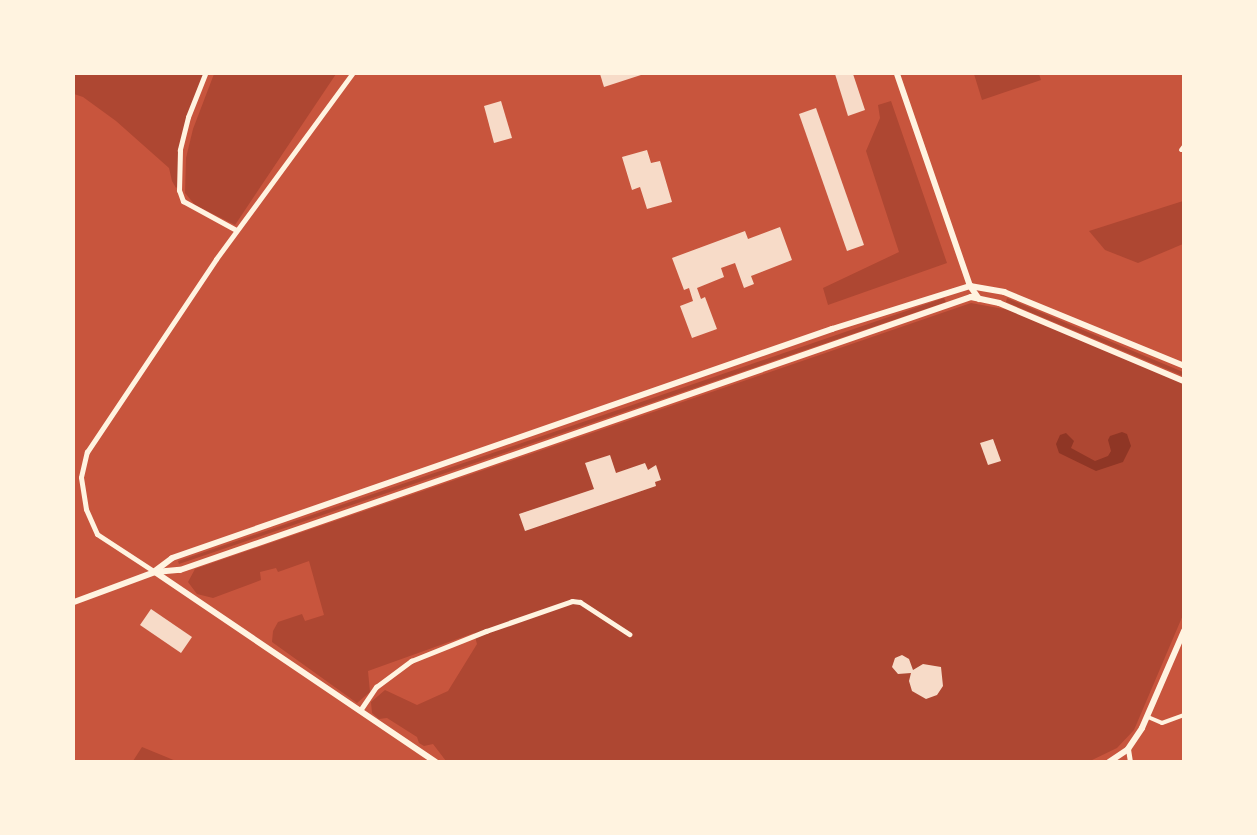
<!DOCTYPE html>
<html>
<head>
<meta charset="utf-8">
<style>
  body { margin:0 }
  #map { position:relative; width:1257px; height:835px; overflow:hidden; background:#c8553d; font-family:"DM Sans",sans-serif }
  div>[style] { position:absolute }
  .green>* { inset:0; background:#ae4732 }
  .water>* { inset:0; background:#8f3625 }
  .building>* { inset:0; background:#f7dbc8 }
  .pedestrian>* { height:4px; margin:-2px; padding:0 2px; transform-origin:2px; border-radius:2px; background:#fff3e0 }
  .minor>* { height:5px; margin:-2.5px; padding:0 2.5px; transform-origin:2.5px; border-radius:2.5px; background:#fff3e0 }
  .tertiary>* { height:6px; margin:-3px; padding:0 3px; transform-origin:3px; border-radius:3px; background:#fff3e0 }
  span { translate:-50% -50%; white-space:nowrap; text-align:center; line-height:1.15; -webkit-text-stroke:6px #fff3e0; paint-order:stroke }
  .frame { position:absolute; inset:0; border:75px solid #fff3e0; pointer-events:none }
</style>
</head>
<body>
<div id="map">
  <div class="green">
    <i style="clip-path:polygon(74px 74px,205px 74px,181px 146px,178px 186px,176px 188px,172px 181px,169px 168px,116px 121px,83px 97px,74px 94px)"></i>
    <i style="clip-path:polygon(214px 74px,336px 74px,235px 225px,195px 205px,185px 193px,186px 158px,193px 129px)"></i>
    <i style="clip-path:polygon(974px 74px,1039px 74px,1041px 80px,982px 100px)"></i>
    <i style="clip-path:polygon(891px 101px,947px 263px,828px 305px,823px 288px,899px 252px,866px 151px,880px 118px,878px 105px)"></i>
    <i style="clip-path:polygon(1183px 201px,1183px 244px,1138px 263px,1105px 250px,1089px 231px)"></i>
    <i style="clip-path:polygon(944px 298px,946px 302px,179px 564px,178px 561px)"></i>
    <i style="clip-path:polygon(1007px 298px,1183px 372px,1183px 376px,1006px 302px)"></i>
    <i style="clip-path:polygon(971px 303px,1009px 310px,1183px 383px,1183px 615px,1134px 730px,1117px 748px,1090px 761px,446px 761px,433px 744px,424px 746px,419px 743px,417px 737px,387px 718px,379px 719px,372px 713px,371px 702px,385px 690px,417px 705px,448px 691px,477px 644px,474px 633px,368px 671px,370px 692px,357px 703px,272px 642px,273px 631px,278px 622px,302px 614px,305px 621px,324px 615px,309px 561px,278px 572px,276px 568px,260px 572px,261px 580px,213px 598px,197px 594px,188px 582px,195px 569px)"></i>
    <i style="clip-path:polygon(142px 747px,176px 761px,133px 761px)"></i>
  </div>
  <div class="water">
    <i style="clip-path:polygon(1122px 432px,1127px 434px,1131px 446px,1123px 462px,1096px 471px,1059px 453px,1056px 444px,1060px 435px,1066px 433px,1074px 441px,1071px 448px,1095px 461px,1108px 456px,1111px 451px,1108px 440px,1110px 436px)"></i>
  </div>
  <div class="building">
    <i style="clip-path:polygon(600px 74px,644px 74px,604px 87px)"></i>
    <i style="clip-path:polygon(835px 74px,853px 74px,865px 110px,848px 116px)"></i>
    <i style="clip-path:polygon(501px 101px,512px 138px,494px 143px,484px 106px)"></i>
    <i style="clip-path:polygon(816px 108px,864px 245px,847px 251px,799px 114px)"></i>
    <i style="clip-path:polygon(647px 150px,651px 163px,660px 161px,672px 202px,647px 209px,640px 187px,632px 190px,622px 157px)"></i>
    <i style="clip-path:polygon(780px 227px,792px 260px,751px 276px,754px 284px,744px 288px,735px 263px,721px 268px,724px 277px,697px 288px,701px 299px,705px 297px,717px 329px,692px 338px,680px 306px,693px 301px,689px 288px,684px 290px,672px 258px,745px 231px,748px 239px)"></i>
    <i style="clip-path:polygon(993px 439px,1001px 461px,988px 465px,980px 443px)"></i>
    <i style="clip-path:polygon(610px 455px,616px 473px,645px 463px,648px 470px,656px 465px,661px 480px,655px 482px,656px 486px,525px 531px,519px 514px,594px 489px,585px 463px)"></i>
    <i style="clip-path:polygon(151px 609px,192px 637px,181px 653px,140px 625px)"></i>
    <i style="clip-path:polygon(902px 655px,909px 659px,913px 670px,923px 664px,941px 667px,943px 686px,937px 695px,926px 699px,912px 691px,909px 681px,911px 673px,898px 674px,892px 667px,895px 658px)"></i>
  </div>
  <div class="pedestrian">
    <i style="left:1181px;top:150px;width:5px;rotate:-53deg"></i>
    <i style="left:1148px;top:717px;width:15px;rotate:23deg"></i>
    <i style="left:1162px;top:723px;width:23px;rotate:-20deg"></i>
  </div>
  <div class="minor">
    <i style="left:205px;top:74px;width:46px;rotate:111.6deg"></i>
    <i style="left:188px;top:117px;width:34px;rotate:104deg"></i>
    <i style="left:180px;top:150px;width:40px;rotate:91.4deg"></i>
    <i style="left:179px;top:190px;width:12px;rotate:70deg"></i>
    <i style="left:183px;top:201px;width:60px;rotate:28.7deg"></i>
    <i style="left:155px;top:572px;width:69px;rotate:-146.8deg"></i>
    <i style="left:97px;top:534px;width:27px;rotate:-114deg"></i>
    <i style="left:86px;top:509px;width:32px;rotate:-99deg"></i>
    <i style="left:81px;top:477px;width:26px;rotate:-77deg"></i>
    <i style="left:87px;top:452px;width:232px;rotate:-56.2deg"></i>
    <i style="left:216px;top:259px;width:230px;rotate:-53.7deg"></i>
    <i style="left:361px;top:709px;width:27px;rotate:-56deg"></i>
    <i style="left:376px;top:687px;width:44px;rotate:-36.6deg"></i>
    <i style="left:411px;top:661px;width:81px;rotate:-21.8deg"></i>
    <i style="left:486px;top:631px;width:91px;rotate:-19.2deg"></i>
    <i style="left:572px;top:601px;width:8px;rotate:7deg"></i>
    <i style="left:580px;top:602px;width:59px;rotate:33.1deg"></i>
    <i style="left:1128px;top:749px;width:13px;rotate:81deg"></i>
  </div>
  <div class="tertiary">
    <i style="left:897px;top:74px;width:224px;rotate:71deg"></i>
    <i style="left:970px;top:286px;width:16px;rotate:55deg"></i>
    <i style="left:155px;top:571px;width:21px;rotate:-37deg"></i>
    <i style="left:172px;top:558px;width:699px;rotate:-19.14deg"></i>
    <i style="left:832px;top:329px;width:145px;rotate:-17.3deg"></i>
    <i style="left:970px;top:286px;width:35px;rotate:10deg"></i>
    <i style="left:1004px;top:292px;width:195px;rotate:22.3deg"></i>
    <i style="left:155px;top:572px;width:339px;rotate:34.1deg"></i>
    <i style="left:74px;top:602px;width:86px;rotate:-20.3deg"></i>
    <i style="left:155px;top:572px;width:25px;rotate:-5deg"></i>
    <i style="left:180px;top:570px;width:837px;rotate:-19.04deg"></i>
    <i style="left:971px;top:297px;width:29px;rotate:12deg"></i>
    <i style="left:999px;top:303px;width:201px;rotate:22.9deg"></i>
    <i style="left:1109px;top:762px;width:23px;rotate:-34deg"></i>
    <i style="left:1128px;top:749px;width:25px;rotate:-56deg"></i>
    <i style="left:1142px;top:728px;width:106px;rotate:-66.6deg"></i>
  </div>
  <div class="frame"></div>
</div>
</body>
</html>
